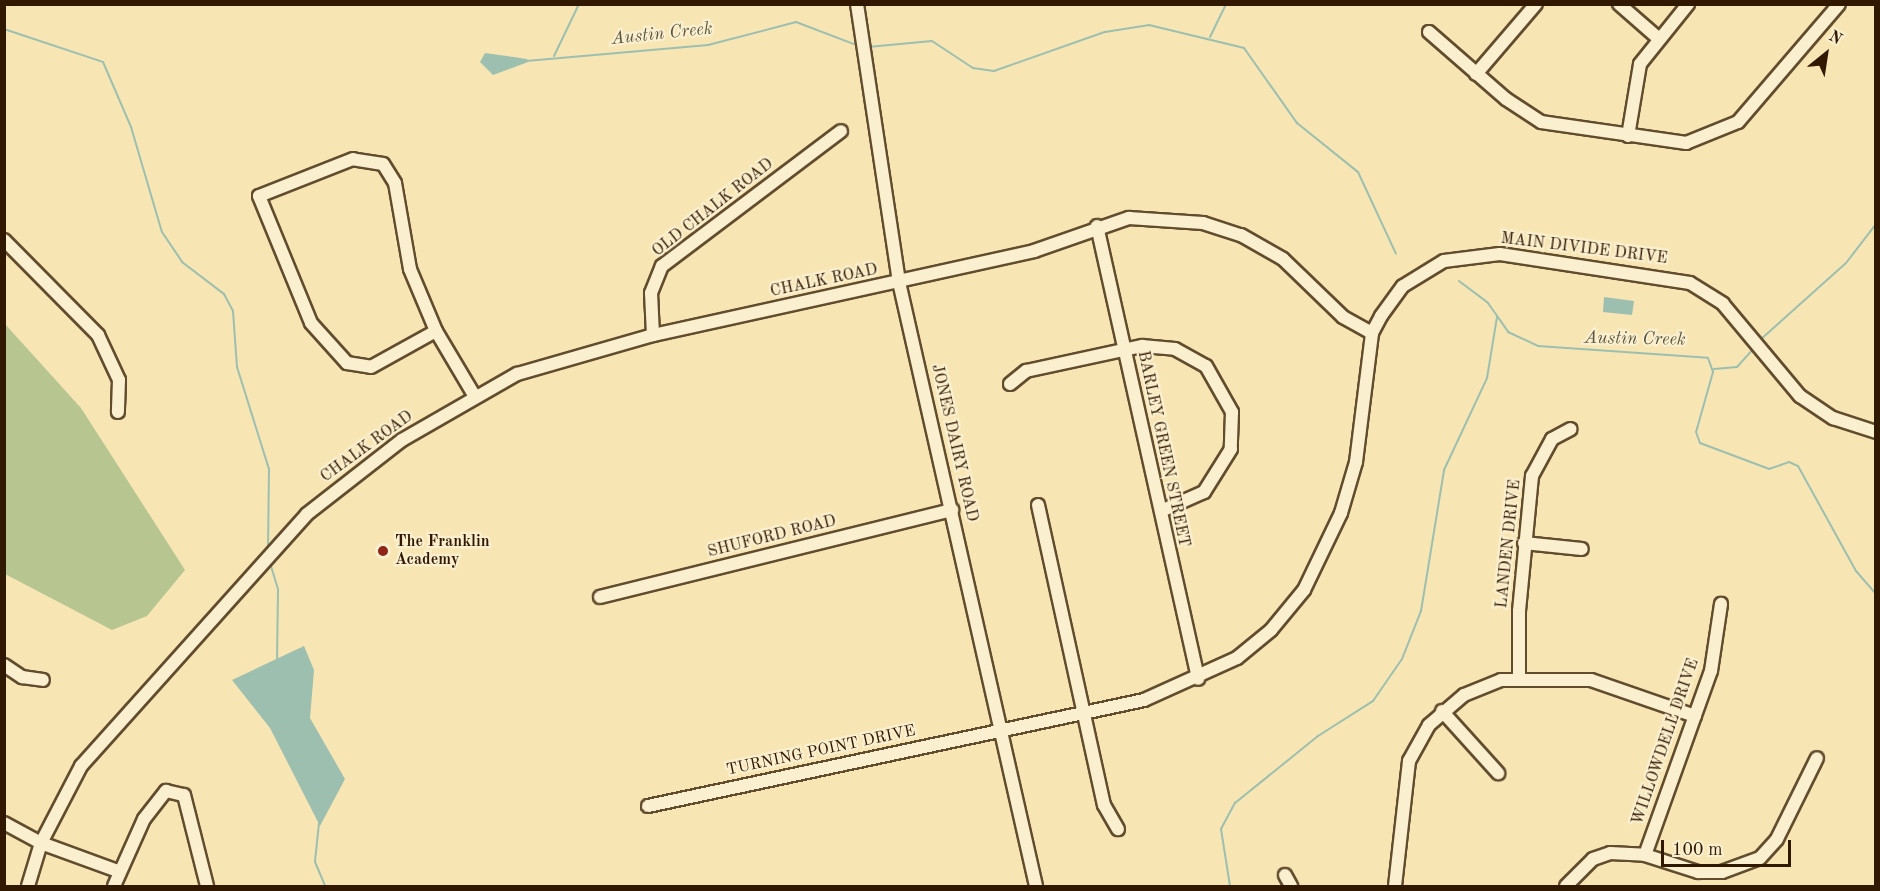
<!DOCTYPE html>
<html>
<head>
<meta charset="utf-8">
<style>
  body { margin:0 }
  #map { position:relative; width:1880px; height:891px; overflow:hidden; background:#f7e6b4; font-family:"Old Standard TT",serif }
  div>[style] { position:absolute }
  .green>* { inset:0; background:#b7c691 }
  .water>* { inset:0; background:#9dbfaf }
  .stream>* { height:2px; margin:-1px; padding:0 1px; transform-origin:1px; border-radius:1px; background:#9dbfaf }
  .roads { filter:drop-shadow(2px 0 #624c2e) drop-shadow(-2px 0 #624c2e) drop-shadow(0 2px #624c2e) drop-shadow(0 -2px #624c2e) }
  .minor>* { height:12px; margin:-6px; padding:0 6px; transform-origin:6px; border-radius:6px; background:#faefce }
  .dots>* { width:16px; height:16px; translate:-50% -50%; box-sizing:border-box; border:3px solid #faefce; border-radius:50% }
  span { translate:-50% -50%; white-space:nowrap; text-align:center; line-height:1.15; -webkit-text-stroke:4.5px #faefce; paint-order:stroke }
  .street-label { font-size:16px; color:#311901 }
  .poi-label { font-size:16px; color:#311901; font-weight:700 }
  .left { translate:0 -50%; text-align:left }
  .water-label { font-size:18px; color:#57533e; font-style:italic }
  .frame { position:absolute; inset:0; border:6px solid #311901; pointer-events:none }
  .north { position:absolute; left:1796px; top:24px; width:60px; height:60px; -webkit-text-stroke:4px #faefce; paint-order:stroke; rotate:30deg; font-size:16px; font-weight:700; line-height:24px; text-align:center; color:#311901 }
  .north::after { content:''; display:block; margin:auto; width:21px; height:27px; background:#311901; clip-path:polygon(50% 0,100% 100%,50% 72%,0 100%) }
  .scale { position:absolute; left:1661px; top:840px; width:130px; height:27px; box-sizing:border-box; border:3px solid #311901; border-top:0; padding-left:8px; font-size:18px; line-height:21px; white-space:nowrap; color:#311901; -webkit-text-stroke:4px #faefce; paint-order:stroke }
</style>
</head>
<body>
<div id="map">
  <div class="green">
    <i style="clip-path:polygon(5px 324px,81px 408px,185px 570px,147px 616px,112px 630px,5px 574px)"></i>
  </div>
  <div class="water">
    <i style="clip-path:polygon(485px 53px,527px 59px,528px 62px,493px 75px,480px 62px)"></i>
    <i style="clip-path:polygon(1604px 297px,1634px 301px,1632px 315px,1603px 312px)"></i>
    <i style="clip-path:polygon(304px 646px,314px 670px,310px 718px,345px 779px,320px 826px,270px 728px,232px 680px)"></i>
  </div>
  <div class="stream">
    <i style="left:4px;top:29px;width:104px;rotate:18.4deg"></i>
    <i style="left:103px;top:62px;width:71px;rotate:66.7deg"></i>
    <i style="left:131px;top:127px;width:109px;rotate:73.6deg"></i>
    <i style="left:162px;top:232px;width:36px;rotate:56deg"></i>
    <i style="left:182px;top:262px;width:53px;rotate:37.3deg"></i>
    <i style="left:224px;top:294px;width:19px;rotate:62deg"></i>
    <i style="left:233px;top:311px;width:56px;rotate:85.9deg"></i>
    <i style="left:237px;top:367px;width:107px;rotate:72.6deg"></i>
    <i style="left:269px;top:469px;width:80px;rotate:90.7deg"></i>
    <i style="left:1210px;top:37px;width:37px;rotate:-64deg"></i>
    <i style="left:868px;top:47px;width:64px;rotate:-5.4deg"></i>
    <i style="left:932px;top:41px;width:49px;rotate:33.4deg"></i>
    <i style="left:973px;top:68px;width:21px;rotate:8deg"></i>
    <i style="left:994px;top:71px;width:118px;rotate:-19.4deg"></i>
    <i style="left:1105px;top:32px;width:45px;rotate:-9deg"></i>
    <i style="left:1149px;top:25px;width:98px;rotate:13.6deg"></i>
    <i style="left:1244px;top:48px;width:92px;rotate:54.8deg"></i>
    <i style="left:1297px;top:123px;width:78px;rotate:38.8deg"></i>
    <i style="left:1358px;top:172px;width:90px;rotate:65.1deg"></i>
    <i style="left:554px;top:56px;width:58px;rotate:-64.3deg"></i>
    <i style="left:526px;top:61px;width:183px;rotate:-5deg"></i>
    <i style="left:708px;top:45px;width:91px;rotate:-14.6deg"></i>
    <i style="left:796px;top:22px;width:67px;rotate:20.9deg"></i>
    <i style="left:1459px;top:281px;width:36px;rotate:37deg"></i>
    <i style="left:1488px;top:303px;width:35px;rotate:55deg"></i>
    <i style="left:1508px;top:332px;width:33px;rotate:25deg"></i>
    <i style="left:1538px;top:346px;width:170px;rotate:4deg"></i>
    <i style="left:1708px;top:358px;width:15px;rotate:70deg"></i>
    <i style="left:1713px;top:372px;width:62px;rotate:105.8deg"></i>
    <i style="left:1696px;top:432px;width:12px;rotate:70deg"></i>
    <i style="left:1700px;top:443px;width:74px;rotate:20.6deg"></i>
    <i style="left:1769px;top:469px;width:21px;rotate:-19deg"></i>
    <i style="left:1789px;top:462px;width:10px;rotate:24deg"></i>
    <i style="left:1798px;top:466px;width:120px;rotate:61.1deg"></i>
    <i style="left:1856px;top:571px;width:30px;rotate:49deg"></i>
    <i style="left:1760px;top:340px;width:115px;rotate:-41.8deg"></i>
    <i style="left:1846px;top:263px;width:49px;rotate:-52.4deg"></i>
    <i style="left:1714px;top:369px;width:23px;rotate:-5deg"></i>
    <i style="left:1737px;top:367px;width:24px;rotate:-48deg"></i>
    <i style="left:270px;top:563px;width:28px;rotate:73deg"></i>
    <i style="left:278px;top:590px;width:71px;rotate:90.8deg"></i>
    <i style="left:319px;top:823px;width:39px;rotate:96deg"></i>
    <i style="left:315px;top:862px;width:26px;rotate:67deg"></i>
    <i style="left:1230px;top:886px;width:58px;rotate:-99deg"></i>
    <i style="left:1221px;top:829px;width:30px;rotate:-62deg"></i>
    <i style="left:1235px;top:803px;width:107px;rotate:-38.9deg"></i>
    <i style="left:1318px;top:736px;width:65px;rotate:-32.5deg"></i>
    <i style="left:1373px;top:701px;width:51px;rotate:-55.4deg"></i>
    <i style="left:1402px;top:659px;width:52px;rotate:-68.4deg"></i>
    <i style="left:1421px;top:611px;width:143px;rotate:-80.7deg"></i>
    <i style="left:1444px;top:470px;width:102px;rotate:-64.9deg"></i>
    <i style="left:1487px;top:378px;width:62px;rotate:-80.7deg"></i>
  </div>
  <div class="roads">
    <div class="minor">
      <i style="left:857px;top:4px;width:281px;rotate:81.4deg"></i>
      <i style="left:899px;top:282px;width:619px;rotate:77.22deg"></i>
      <i style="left:1619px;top:4px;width:52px;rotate:41.1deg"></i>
      <i style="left:1429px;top:32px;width:102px;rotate:41deg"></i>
      <i style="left:1506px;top:99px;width:42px;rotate:33.3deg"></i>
      <i style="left:1541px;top:122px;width:147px;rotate:8.2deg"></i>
      <i style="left:1686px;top:143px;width:56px;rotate:-22deg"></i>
      <i style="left:1738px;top:122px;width:155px;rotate:-49.4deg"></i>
      <i style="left:1476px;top:74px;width:92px;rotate:-49.4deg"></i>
      <i style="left:1628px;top:136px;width:73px;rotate:-80.5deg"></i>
      <i style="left:1640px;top:64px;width:77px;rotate:-51.3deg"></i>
      <i style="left:1097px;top:226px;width:464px;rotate:77.4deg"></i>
      <i style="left:4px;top:240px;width:134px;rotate:45.3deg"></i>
      <i style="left:98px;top:335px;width:50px;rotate:65deg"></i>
      <i style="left:119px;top:380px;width:32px;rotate:92deg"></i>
      <i style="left:436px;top:331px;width:67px;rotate:-112.8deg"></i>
      <i style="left:410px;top:269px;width:87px;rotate:-99.9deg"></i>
      <i style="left:395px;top:183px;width:22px;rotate:-122deg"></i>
      <i style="left:383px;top:164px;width:30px;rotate:-171deg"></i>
      <i style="left:353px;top:159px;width:101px;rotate:158.5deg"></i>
      <i style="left:259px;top:196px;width:137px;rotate:67.7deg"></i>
      <i style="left:311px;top:323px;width:54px;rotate:48deg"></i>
      <i style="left:347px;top:363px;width:24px;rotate:9deg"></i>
      <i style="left:371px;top:367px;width:74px;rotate:-29deg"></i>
      <i style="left:436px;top:331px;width:74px;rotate:59.3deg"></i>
      <i style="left:653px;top:335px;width:42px;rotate:-92.7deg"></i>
      <i style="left:651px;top:293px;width:29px;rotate:-68deg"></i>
      <i style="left:662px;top:266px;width:224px;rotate:-37deg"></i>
      <i style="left:1010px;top:384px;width:21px;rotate:-39deg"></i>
      <i style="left:1026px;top:371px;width:119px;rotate:-12.2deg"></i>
      <i style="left:1142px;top:346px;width:33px;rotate:5deg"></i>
      <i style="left:1175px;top:349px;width:35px;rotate:29deg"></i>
      <i style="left:1206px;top:366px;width:53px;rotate:60.5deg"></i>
      <i style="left:1232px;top:412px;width:37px;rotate:92deg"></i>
      <i style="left:1231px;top:449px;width:51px;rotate:122.1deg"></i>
      <i style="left:1204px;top:492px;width:47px;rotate:156.2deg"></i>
      <i style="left:1038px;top:505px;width:307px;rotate:77.6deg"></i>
      <i style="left:1104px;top:805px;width:28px;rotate:60deg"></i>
      <i style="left:1524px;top:543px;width:58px;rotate:5.9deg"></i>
      <i style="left:600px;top:597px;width:363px;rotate:-13.9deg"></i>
      <i style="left:4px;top:665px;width:22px;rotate:34deg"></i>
      <i style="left:22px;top:677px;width:21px;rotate:8deg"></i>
      <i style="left:1519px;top:679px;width:68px;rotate:-90deg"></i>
      <i style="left:1519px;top:611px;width:136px;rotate:-84.5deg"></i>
      <i style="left:1532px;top:476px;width:42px;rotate:-61.6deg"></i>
      <i style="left:1552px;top:439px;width:21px;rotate:-28deg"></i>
      <i style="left:1442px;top:711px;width:84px;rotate:47.9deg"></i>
      <i style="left:648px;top:806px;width:507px;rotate:-12.06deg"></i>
      <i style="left:1144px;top:700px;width:102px;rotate:-24.3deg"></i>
      <i style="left:1237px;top:658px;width:44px;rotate:-39.5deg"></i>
      <i style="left:1271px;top:630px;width:52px;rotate:-50.5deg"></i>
      <i style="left:1304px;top:590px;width:85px;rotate:-64.3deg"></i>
      <i style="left:1341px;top:513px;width:53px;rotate:-73.6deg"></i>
      <i style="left:1356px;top:462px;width:130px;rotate:-82.9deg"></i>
      <i style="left:1372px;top:333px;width:19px;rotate:-62deg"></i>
      <i style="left:1381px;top:316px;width:37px;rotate:-54deg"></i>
      <i style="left:1403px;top:286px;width:48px;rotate:-31.4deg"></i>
      <i style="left:1444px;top:261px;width:56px;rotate:-7.1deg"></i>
      <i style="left:1500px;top:254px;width:192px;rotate:8.7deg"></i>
      <i style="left:1690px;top:283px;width:39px;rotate:32deg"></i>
      <i style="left:1723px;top:304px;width:120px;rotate:50.1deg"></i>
      <i style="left:1800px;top:396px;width:40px;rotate:34deg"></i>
      <i style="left:1833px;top:418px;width:45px;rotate:18deg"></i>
      <i style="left:4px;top:823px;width:42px;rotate:28.4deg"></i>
      <i style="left:41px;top:843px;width:82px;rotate:20deg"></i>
      <i style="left:1645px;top:855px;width:195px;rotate:-70.3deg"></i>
      <i style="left:1711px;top:671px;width:68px;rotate:-81.5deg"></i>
      <i style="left:1285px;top:875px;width:13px;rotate:61deg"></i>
      <i style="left:28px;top:886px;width:45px;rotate:-73.2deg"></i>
      <i style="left:41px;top:843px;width:87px;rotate:-62.5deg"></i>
      <i style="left:81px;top:766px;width:338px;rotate:-48.1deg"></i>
      <i style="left:307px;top:514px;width:120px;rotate:-37.9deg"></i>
      <i style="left:402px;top:440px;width:133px;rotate:-29.9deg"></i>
      <i style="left:517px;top:374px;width:141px;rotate:-16deg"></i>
      <i style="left:653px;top:335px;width:390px;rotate:-12.4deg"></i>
      <i style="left:1034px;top:251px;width:101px;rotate:-19.2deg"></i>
      <i style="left:1129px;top:218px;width:74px;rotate:3.9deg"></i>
      <i style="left:1203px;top:223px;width:40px;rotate:18deg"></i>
      <i style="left:1241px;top:235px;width:48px;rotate:29.7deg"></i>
      <i style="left:1283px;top:259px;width:83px;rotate:44deg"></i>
      <i style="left:1343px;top:317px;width:33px;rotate:29deg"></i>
      <i style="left:114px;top:886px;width:73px;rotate:-65.9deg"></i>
      <i style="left:144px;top:819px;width:36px;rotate:-52deg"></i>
      <i style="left:166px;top:791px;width:18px;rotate:13deg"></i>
      <i style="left:184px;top:795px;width:94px;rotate:75.8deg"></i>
      <i style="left:1395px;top:886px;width:126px;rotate:-83.6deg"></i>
      <i style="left:1409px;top:761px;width:41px;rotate:-60.9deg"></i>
      <i style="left:1429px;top:725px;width:46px;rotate:-40.6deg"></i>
      <i style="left:1464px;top:695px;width:40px;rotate:-22deg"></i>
      <i style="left:1501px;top:680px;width:90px"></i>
      <i style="left:1591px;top:680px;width:110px;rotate:19.1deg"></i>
      <i style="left:1566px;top:886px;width:38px;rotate:-45deg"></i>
      <i style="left:1593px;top:859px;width:18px;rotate:-19deg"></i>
      <i style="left:1610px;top:853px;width:35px;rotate:3deg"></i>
      <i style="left:1645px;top:855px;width:56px;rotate:17.8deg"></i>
      <i style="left:1698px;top:872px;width:24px"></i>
      <i style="left:1722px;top:872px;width:40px;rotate:-20.2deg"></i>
      <i style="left:1760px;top:858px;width:25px;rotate:-48deg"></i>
      <i style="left:1777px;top:839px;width:90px;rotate:-63.7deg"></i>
    </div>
  </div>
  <div class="dots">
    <i style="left:383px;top:551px;background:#8f2418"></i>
  </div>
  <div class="street-label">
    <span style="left:713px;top:208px;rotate:-38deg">OLD CHALK ROAD</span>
    <span style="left:1584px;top:249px;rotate:7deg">MAIN DIVIDE DRIVE</span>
    <span style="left:824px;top:281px;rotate:-12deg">CHALK ROAD</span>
    <span style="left:954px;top:443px;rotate:77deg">JONES DAIRY ROAD</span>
    <span style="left:367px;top:447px;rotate:-36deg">CHALK ROAD</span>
    <span style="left:1163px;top:449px;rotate:78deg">BARLEY GREEN STREET</span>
    <span style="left:772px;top:537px;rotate:-14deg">SHUFORD ROAD</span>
    <span style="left:1509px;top:544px;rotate:-84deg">LANDEN DRIVE</span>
    <span style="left:1666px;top:742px;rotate:-71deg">WILLOWDELL DRIVE</span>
    <span style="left:821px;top:751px;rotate:-12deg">TURNING POINT DRIVE</span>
  </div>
  <div class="poi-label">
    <span class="left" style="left:395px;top:551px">The Franklin<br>Academy</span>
  </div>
  <div class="water-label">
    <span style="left:662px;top:34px;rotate:-6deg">Austin Creek</span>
    <span style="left:1635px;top:339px;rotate:1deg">Austin Creek</span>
  </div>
  <div class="frame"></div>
  <div class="north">N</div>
  <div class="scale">100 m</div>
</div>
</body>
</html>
